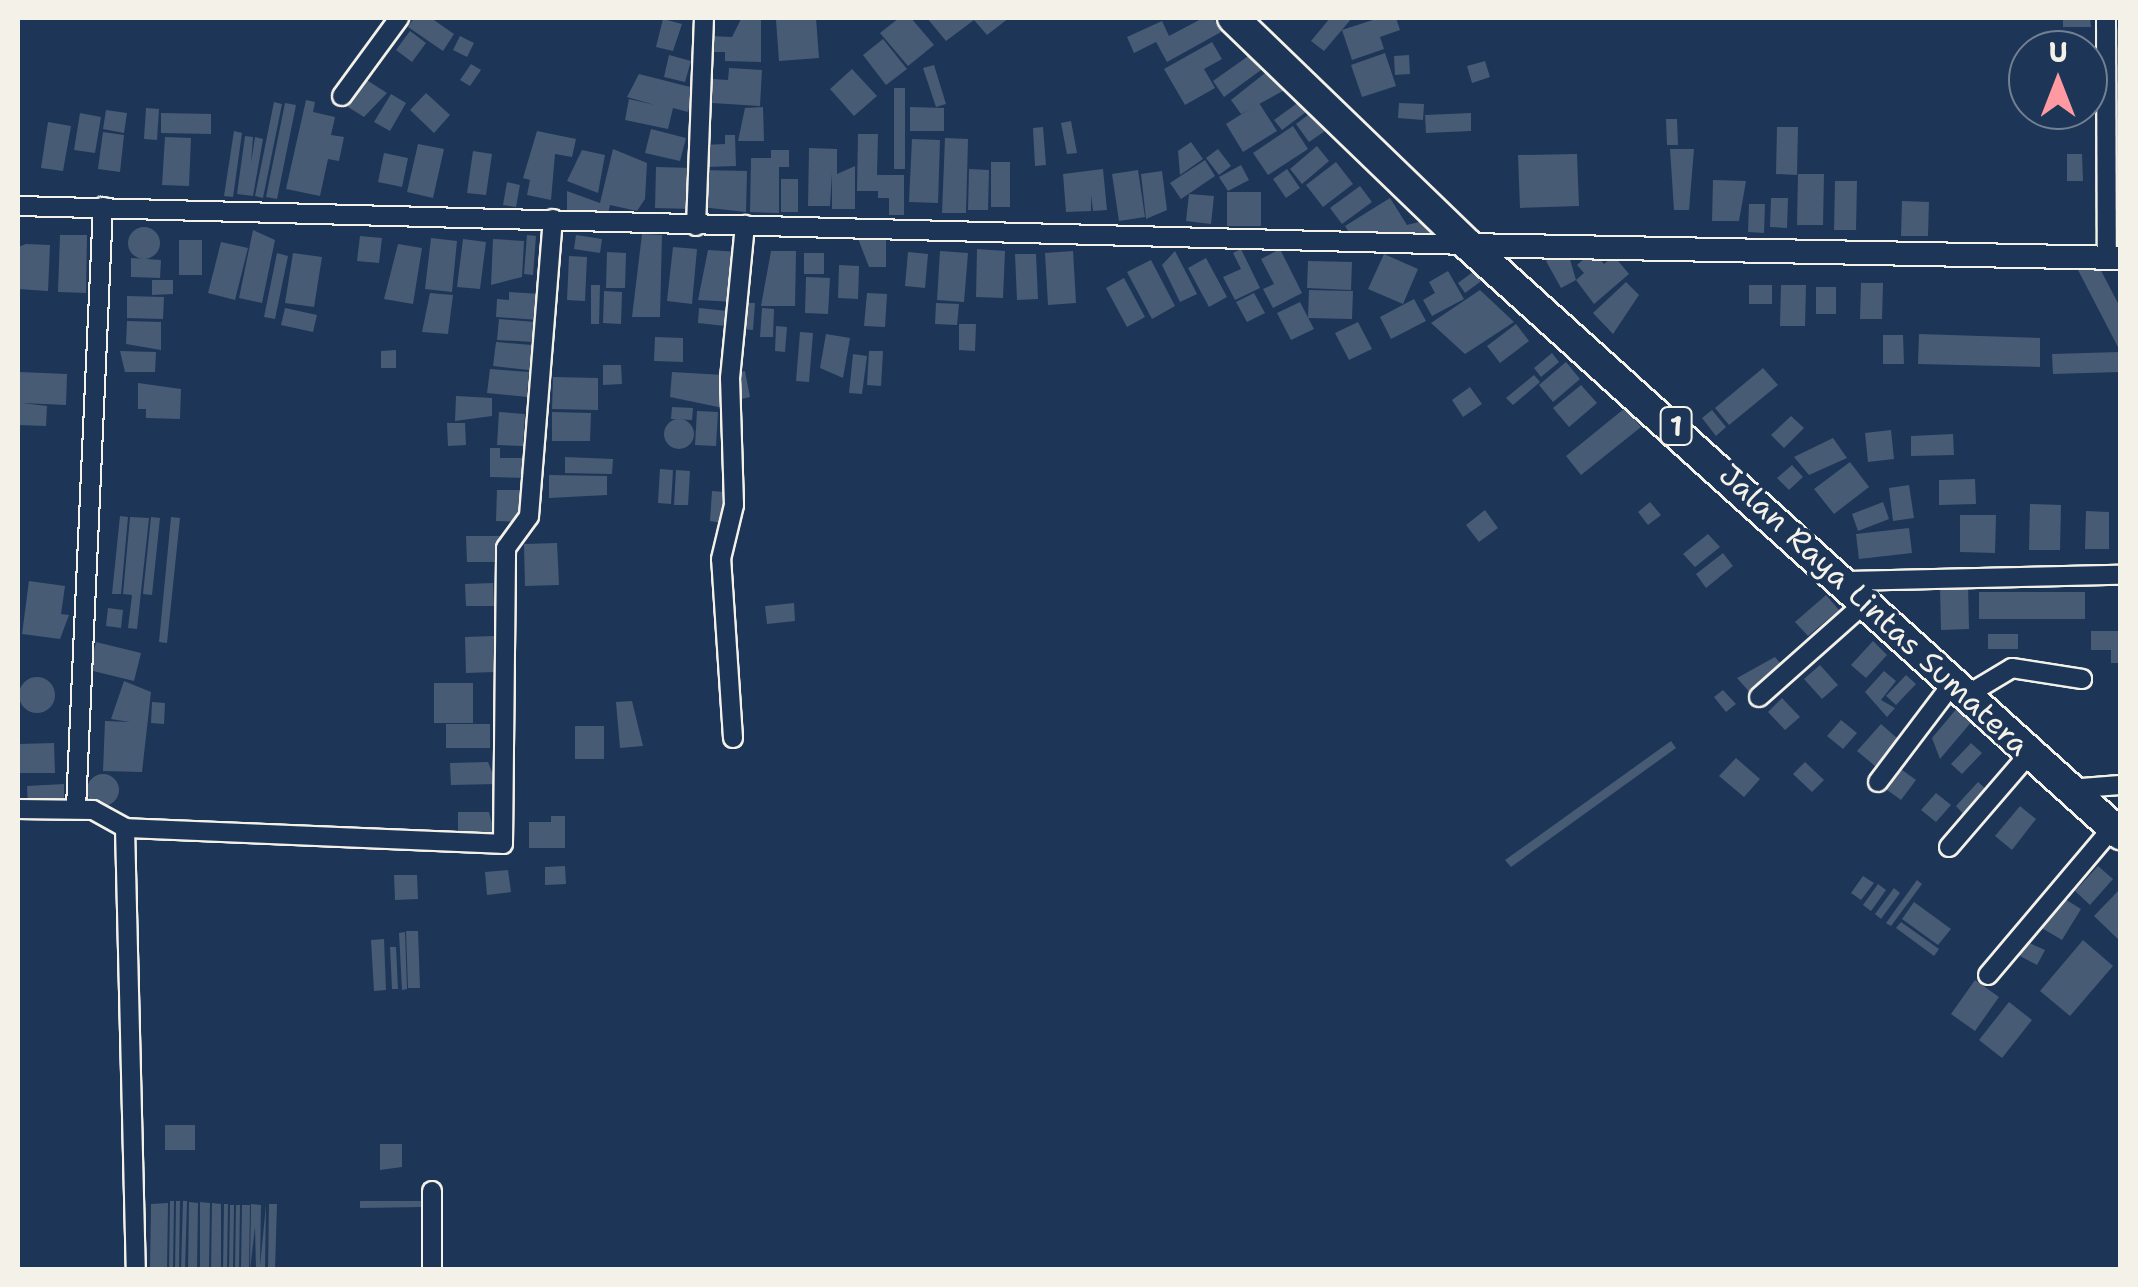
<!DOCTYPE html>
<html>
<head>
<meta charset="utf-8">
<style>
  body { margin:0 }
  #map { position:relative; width:2138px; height:1287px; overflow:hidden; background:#1d3557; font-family:"Shantell Sans",sans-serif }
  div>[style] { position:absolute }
  .building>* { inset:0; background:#485b74 }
  .round { border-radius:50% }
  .roads { filter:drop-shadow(2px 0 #f4f1e8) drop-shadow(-2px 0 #f4f1e8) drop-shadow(0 2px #f4f1e8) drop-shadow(0 -2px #f4f1e8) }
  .minor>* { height:18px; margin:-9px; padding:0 9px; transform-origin:9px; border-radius:9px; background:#1d3557 }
  .tertiary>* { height:22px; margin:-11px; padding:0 11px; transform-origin:11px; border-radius:11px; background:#1d3557 }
  .trunk>* { height:30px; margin:-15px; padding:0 15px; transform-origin:15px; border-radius:15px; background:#1d3557 }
  span { translate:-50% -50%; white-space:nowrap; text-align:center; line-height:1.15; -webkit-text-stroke:8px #1d3557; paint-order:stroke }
  .shield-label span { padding:2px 8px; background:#1d3557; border:2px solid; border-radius:8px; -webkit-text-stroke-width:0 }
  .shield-label { font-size:28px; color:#f4f1e8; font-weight:700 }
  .street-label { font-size:30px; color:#f4f1e8 }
  .frame { position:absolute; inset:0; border:20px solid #f4f1e8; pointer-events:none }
  .north { position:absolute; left:2008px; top:30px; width:100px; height:100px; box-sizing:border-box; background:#1d3557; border:2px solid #738091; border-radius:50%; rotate:0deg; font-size:28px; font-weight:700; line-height:40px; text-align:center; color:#f4f1e8 }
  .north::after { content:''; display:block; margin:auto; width:35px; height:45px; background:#ff9aa2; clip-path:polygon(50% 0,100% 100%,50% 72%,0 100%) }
</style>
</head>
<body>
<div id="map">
  <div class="building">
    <i style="clip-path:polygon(414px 18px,431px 18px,454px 34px,443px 51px,408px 27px)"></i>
    <i style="clip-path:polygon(816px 18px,819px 58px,779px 61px,776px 20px)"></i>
    <i style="clip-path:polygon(899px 18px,911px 18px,934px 45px,908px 66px,880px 33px)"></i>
    <i style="clip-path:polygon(927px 18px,1009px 18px,987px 35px,974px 20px,946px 41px)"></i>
    <i style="clip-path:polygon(1203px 18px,1213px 18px,1221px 32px,1167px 62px,1156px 42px,1134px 53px,1127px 37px,1162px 21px,1169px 36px)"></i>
    <i style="clip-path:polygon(1330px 18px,1352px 18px,1324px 51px,1311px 41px)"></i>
    <i style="clip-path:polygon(1379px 18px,1396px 18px,1400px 30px,1380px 37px,1384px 49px,1352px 60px,1342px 30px)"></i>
    <i style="clip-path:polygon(2063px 18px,2090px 18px,2091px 27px,2063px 27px)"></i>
    <i style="clip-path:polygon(663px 19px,682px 24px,673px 51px,656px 47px)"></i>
    <i style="clip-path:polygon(741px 19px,761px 19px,761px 62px,725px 61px,725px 52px,710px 52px,710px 36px,732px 37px)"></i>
    <i style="clip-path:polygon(410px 31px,426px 43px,412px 62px,396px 50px)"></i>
    <i style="clip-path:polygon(460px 36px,474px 43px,467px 57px,453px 50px)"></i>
    <i style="clip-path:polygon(883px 39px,907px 69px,886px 85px,863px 55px)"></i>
    <i style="clip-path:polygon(1212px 42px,1222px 59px,1204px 69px,1215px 88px,1185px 105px,1164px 69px)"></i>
    <i style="clip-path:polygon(1261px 47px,1272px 62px,1224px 97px,1213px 81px)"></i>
    <i style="clip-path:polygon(1385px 53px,1396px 86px,1362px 97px,1351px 65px)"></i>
    <i style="clip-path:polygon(669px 55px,691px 61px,685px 82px,664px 77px)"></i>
    <i style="clip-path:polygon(1409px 55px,1410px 74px,1395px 75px,1394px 56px)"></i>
    <i style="clip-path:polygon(1485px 61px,1490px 77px,1472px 83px,1467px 66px)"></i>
    <i style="clip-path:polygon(471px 64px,481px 70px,470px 86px,460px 80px)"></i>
    <i style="clip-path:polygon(934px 65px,946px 104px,936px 107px,923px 68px)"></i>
    <i style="clip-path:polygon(1275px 65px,1292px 86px,1241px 114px,1231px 100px)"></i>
    <i style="clip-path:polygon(729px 68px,762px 70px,760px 106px,712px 103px,713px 79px,728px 80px)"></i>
    <i style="clip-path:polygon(852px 69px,877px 96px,854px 116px,830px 89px)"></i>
    <i style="clip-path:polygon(639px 74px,694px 88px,688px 112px,673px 108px,668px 129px,625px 120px,629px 99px,655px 105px,627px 97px)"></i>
    <i style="clip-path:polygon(365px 79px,387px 93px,364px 117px,348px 107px)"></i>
    <i style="clip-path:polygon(894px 88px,905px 88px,905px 169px,894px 169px)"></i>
    <i style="clip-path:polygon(426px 93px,450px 115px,434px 133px,410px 110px)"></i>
    <i style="clip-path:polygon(391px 94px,406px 103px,390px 131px,374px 122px)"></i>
    <i style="clip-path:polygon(1303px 99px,1310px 109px,1282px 130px,1274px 120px)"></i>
    <i style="clip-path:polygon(306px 100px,315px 102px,313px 112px,335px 117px,331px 135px,344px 137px,339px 161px,328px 159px,320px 196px,286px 189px)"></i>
    <i style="clip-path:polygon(274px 102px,282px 104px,263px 198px,255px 196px)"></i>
    <i style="clip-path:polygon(285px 103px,296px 105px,277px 199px,266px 197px)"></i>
    <i style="clip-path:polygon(1259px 103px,1277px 131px,1243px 152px,1226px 124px)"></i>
    <i style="clip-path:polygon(1399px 103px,1424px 104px,1423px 120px,1398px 118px)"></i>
    <i style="clip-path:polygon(763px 107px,764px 141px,738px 141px,745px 108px)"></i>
    <i style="clip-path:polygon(910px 107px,944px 108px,944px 131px,910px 131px)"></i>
    <i style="clip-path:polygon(146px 108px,159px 109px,157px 140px,144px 139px)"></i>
    <i style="clip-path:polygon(106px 110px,127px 113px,124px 133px,103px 129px)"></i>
    <i style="clip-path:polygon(1312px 112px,1325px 131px,1309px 142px,1296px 124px)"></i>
    <i style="clip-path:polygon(80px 113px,101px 117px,95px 153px,74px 150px)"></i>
    <i style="clip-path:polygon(161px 113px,211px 114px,211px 134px,161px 133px)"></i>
    <i style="clip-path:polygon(1471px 113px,1471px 131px,1426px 133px,1425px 115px)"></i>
    <i style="clip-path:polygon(1666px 119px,1677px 119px,1678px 145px,1667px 145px)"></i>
    <i style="clip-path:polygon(1071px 121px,1077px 153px,1067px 154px,1061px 123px)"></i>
    <i style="clip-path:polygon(48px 122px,71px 126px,63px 171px,41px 168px)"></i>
    <i style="clip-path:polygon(1293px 126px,1308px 149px,1268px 175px,1253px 153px)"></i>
    <i style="clip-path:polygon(1043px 127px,1046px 165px,1035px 166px,1033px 128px)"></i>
    <i style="clip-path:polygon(1777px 127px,1798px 127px,1797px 175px,1776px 174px)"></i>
    <i style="clip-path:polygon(651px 129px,686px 138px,680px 161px,645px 153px)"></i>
    <i style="clip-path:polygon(234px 131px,242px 133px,233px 197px,224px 196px)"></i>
    <i style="clip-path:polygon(537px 131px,576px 139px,572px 157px,555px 154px,551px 200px,527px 195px,530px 180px,523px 178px)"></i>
    <i style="clip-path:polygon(103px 132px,124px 135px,120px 172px,98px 169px)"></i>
    <i style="clip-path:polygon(858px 134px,878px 134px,877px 175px,904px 175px,904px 215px,889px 215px,889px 198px,878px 198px,878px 191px,857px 191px)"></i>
    <i style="clip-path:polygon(725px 135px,735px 135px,736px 166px,705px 167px,703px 145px,725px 144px)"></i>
    <i style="clip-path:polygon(245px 136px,253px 137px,251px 163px,255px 137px,263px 139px,253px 196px,237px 194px)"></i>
    <i style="clip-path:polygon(165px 137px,191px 138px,189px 186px,162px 185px)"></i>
    <i style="clip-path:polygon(945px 138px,968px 139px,966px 213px,942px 213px)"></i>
    <i style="clip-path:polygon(912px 139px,940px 140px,938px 203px,909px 202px)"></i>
    <i style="clip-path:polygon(1191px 142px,1203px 159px,1180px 175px,1178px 151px)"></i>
    <i style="clip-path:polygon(418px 144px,444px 149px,433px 198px,407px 192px)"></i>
    <i style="clip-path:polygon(1317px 146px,1329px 161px,1302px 184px,1290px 169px)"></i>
    <i style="clip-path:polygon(809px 148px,837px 149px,837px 174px,855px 166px,855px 209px,832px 209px,832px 173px,830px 206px,808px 206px)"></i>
    <i style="clip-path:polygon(613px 149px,647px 163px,645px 199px,637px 211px,610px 205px,607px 218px,567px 214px,567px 191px,600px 203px)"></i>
    <i style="clip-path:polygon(1218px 149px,1231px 166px,1219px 175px,1206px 158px)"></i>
    <i style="clip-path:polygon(1670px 149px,1694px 149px,1689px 210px,1674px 210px)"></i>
    <i style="clip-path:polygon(582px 150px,605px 155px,598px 193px,567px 181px)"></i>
    <i style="clip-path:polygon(771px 150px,789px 150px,789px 167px,779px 167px,779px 213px,750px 212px,751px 158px,771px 158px)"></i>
    <i style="clip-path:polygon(473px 151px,492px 154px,486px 195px,467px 193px)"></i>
    <i style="clip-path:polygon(384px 153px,408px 158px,402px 187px,378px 182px)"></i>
    <i style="clip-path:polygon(1577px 154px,1579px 206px,1520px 208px,1518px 155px)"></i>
    <i style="clip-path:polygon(2067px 154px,2082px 154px,2083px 181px,2067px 181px)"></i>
    <i style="clip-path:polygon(1205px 160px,1215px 176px,1181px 199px,1170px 183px)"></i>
    <i style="clip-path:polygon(991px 162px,1010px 162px,1010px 207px,991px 207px)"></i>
    <i style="clip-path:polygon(1336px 162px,1353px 184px,1323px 207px,1306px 185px)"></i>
    <i style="clip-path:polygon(1241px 165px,1249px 180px,1228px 191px,1219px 177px)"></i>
    <i style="clip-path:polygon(656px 167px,694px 168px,693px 209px,655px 208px)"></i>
    <i style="clip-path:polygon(969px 169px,989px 170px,988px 210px,968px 210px)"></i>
    <i style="clip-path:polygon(1103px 169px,1107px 210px,1093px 211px,1091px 195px,1091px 211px,1066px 212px,1063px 174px)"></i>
    <i style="clip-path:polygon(1287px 169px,1300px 188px,1286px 198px,1273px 179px)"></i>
    <i style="clip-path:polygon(702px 170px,747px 171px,746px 212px,701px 207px)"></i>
    <i style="clip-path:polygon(1138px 170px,1145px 217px,1119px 221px,1112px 174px)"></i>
    <i style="clip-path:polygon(1162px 171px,1167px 210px,1146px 219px,1141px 174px)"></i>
    <i style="clip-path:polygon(1798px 174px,1824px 174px,1823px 225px,1797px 225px)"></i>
    <i style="clip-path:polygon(781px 179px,798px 179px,798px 212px,781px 212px)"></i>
    <i style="clip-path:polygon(1713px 180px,1746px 181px,1739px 221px,1712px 221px)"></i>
    <i style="clip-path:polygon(1835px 181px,1857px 181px,1856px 230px,1834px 230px)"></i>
    <i style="clip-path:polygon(507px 182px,520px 185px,516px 207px,503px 205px)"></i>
    <i style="clip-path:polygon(1360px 186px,1372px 202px,1342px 224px,1330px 208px)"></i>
    <i style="clip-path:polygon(1227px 192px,1261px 192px,1261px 226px,1227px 226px)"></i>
    <i style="clip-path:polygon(1189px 194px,1214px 196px,1211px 224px,1186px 221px)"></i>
    <i style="clip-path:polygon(1390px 198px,1407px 225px,1431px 219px,1436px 238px,1352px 237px,1345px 226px)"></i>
    <i style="clip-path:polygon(1771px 198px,1788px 198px,1787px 228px,1770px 227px)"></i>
    <i style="clip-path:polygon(1902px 201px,1929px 202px,1928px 236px,1901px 236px)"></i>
    <i style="clip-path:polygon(1749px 204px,1765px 204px,1764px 233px,1748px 232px)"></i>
    <i class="round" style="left:128px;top:227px;width:32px;height:32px"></i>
    <i style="clip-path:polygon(253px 230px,275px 240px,262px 303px,239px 298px)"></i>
    <i style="clip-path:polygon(642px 234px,662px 235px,660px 317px,632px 317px)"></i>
    <i style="clip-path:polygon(60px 235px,87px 235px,86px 293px,58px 292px)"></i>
    <i style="clip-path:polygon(527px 235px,536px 236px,533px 275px,524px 274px)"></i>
    <i style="clip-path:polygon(576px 235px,602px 239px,600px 253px,574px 249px)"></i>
    <i style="clip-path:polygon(360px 236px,382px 238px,379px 263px,357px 261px)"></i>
    <i style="clip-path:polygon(857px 236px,886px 237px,886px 267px,869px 267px)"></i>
    <i style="clip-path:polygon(431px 238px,457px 241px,452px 292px,425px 289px)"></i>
    <i style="clip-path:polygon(463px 239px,486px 242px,480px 289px,457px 287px)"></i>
    <i style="clip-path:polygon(493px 239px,524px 241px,522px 277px,491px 285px)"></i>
    <i style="clip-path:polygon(179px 240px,202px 240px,202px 275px,179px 275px)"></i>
    <i style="clip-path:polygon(221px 242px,248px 248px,235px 300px,208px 293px)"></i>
    <i style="clip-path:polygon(26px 244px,50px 245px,48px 291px,18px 289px,18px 247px)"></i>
    <i style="clip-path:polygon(398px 244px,422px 248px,413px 304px,384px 299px)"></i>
    <i style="clip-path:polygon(673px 247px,697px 249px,692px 304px,667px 301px)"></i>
    <i style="clip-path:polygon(977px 249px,1005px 251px,1003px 298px,976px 297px)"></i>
    <i style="clip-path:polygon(1241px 249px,1260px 288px,1235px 300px,1223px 277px,1241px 269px,1233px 253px)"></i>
    <i style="clip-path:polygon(1280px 249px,1302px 293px,1273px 308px,1263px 289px,1274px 284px,1261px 259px)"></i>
    <i style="clip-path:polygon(1567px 249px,1576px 280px,1584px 273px,1577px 265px,1593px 251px,1604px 264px,1614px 256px,1629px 274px,1594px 304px,1576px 280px,1561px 288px,1546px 261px)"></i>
    <i style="clip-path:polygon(708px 250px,739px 252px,735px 302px,698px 300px)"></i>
    <i style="clip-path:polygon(771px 251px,796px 251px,795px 306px,761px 306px)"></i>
    <i style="clip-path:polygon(940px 251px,968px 253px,964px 302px,937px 300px)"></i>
    <i style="clip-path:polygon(1073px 251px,1076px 303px,1048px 305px,1045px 253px)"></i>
    <i style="clip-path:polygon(1175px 251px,1197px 294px,1180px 302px,1162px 265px)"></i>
    <i style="clip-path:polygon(607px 252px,626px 253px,625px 288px,606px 288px)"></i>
    <i style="clip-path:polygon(908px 252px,928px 254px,925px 288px,905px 286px)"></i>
    <i style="clip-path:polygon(277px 253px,288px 256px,275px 319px,264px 317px)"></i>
    <i style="clip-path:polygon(293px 253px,322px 257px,314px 307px,285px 303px)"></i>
    <i style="clip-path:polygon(804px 253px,824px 253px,824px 274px,804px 274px)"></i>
    <i style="clip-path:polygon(1015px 254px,1036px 254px,1038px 299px,1017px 300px)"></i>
    <i style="clip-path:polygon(1384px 254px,1418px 269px,1403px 304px,1368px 289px)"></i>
    <i style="clip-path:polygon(569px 256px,587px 257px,585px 301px,567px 300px)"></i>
    <i style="clip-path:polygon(131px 258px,161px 260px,160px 278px,131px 277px)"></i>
    <i style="clip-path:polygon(1206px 258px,1227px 297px,1209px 307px,1188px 268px)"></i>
    <i style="clip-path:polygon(1151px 260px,1175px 306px,1152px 319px,1127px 272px)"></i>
    <i style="clip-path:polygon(1308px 261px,1352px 262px,1351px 290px,1307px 288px)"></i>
    <i style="clip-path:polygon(2096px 261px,2120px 307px,2120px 351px,2078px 270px)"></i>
    <i style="clip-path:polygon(839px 265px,859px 266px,858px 299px,838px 298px)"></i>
    <i style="clip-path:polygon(1481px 266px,1488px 276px,1465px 293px,1458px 283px)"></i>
    <i style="clip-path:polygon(1448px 271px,1464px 299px,1432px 316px,1423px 300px,1435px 293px,1429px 282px)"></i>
    <i style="clip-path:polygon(806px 277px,830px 278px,828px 314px,805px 313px)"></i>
    <i style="clip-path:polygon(1124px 278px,1145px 317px,1127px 327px,1106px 288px)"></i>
    <i style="clip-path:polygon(152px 280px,173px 280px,173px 294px,152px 295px)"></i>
    <i style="clip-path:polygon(1626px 282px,1639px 295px,1613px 334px,1593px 313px)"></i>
    <i style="clip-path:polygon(1861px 283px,1883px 283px,1882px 319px,1860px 319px)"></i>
    <i style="clip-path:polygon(591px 285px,600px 285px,599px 324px,591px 324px)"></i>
    <i style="clip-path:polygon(1749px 285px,1772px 285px,1772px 304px,1749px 304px)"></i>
    <i style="clip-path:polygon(1781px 285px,1806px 285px,1805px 326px,1780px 326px)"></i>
    <i style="clip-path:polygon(1816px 287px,1836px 287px,1836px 314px,1816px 314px)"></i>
    <i style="clip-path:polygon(1309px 290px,1353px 291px,1352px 319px,1308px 318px)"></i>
    <i style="clip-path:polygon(1480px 290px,1514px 322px,1465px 354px,1431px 323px)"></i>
    <i style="clip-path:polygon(604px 291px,622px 292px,621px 324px,603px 323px)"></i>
    <i style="clip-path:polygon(509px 292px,541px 294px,539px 320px,496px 317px,497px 299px,509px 300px)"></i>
    <i style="clip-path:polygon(430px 293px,453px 295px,448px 334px,422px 332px)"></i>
    <i style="clip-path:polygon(867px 293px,887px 294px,885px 327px,864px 326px)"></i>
    <i style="clip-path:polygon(1254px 293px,1265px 313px,1247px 322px,1236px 302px)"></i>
    <i style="clip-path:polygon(127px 296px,164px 297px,163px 319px,127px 318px)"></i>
    <i style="clip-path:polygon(1414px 299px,1426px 321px,1391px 339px,1380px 317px)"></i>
    <i style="clip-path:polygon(1300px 302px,1314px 329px,1291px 340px,1277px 313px)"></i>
    <i style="clip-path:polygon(741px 303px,755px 303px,753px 330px,740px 329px)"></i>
    <i style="clip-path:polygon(936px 303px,959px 304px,957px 325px,935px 324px)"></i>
    <i style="clip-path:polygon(285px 308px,317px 315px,313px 332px,281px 325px)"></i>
    <i style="clip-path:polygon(699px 308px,727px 311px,725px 326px,698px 323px)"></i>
    <i style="clip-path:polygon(762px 308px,774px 309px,773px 337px,760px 337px)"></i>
    <i style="clip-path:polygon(499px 319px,535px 322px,533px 342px,497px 340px)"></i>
    <i style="clip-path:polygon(127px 321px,161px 322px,161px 350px,126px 344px)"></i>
    <i style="clip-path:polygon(1358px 322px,1372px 349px,1349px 360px,1335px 333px)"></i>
    <i style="clip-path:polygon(959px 324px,976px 324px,975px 351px,959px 350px)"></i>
    <i style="clip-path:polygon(1516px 324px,1529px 341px,1500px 363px,1487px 346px)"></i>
    <i style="clip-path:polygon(776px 326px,787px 327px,785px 352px,775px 351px)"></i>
    <i style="clip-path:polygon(800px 332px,813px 333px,809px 382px,796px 381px)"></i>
    <i style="clip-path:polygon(826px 334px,850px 338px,843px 378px,820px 368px)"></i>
    <i style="clip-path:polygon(1919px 334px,2040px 338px,2040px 367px,1918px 364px)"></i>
    <i style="clip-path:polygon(1883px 335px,1903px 335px,1904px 364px,1883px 364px)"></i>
    <i style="clip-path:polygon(655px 337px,683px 338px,683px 362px,654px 361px)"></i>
    <i style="clip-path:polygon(496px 342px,532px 345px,529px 370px,493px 366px)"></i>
    <i style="clip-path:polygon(396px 350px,396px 368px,381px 368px,381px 351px)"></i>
    <i style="clip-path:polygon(120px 351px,156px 352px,155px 372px,125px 372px)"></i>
    <i style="clip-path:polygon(869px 351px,883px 351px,881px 386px,867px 385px)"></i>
    <i style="clip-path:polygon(2120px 352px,2120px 372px,2053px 374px,2052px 354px)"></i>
    <i style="clip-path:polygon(1552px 353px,1559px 362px,1541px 377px,1534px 368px)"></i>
    <i style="clip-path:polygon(853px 354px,867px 356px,862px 394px,849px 393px)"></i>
    <i style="clip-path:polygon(1566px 362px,1580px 379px,1553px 402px,1539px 385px)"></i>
    <i style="clip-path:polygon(603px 365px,621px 365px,622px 384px,603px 385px)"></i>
    <i style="clip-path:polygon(1763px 368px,1778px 385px,1729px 425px,1715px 408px)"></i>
    <i style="clip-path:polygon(490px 369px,529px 372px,527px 397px,487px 393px)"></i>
    <i style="clip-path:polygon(745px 371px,750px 397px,737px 400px,732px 374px)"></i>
    <i style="clip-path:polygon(19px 372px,67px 374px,66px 405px,22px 403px,47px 406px,46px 426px,18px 425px)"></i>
    <i style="clip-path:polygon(672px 372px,724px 375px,723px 408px,670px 397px)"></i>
    <i style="clip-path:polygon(1534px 375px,1540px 382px,1513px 405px,1506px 398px)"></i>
    <i style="clip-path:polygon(553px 377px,598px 378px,598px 410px,552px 409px)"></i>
    <i style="clip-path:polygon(138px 383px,181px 389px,180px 419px,146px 418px,146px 409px,138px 409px)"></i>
    <i style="clip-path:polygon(1581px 385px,1597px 403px,1569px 427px,1553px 408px)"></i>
    <i style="clip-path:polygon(1470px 387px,1482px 404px,1463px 417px,1452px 400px)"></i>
    <i style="clip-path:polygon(456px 396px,492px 398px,492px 416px,455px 421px)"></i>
    <i style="clip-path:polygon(672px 407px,693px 408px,692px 420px,671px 419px)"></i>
    <i style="clip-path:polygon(1625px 408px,1641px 427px,1581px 475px,1566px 456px)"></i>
    <i style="clip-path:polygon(1712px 410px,1726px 427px,1716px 436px,1702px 418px)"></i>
    <i style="clip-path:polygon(697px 411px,718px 412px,716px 446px,695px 445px)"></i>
    <i style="clip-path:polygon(499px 412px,525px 414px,523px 446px,497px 445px)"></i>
    <i style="clip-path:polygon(552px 412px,591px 413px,590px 441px,552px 441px)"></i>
    <i style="clip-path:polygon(1791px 416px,1804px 428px,1784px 448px,1771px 435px)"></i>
    <i class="round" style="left:664px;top:419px;width:30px;height:30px"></i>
    <i style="clip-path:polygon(447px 423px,465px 423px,466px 445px,448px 446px)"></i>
    <i style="clip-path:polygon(1891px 430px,1894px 459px,1868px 462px,1865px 433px)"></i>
    <i style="clip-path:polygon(1953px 434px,1954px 455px,1911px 456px,1911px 436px)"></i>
    <i style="clip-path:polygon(1833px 438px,1847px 458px,1809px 475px,1794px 457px)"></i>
    <i style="clip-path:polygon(490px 448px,500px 448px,500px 458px,528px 458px,528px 478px,490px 477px)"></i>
    <i style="clip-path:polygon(565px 457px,613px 459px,612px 474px,565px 473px)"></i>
    <i style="clip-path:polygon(1850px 462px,1869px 487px,1834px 514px,1814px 489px)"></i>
    <i style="clip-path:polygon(1792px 465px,1803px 477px,1789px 490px,1777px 478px)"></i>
    <i style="clip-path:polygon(660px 469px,673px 470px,671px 504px,658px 503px)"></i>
    <i style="clip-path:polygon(676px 470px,690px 471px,688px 505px,674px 505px)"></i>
    <i style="clip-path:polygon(549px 475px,607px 476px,607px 495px,549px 498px)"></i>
    <i style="clip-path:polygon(1975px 479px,1976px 504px,1939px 505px,1939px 480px)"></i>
    <i style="clip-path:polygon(1909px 485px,1914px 518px,1893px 521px,1889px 488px)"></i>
    <i style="clip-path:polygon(497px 490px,526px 490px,525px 522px,496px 521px)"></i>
    <i style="clip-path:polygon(712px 491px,725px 492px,723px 523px,710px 521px)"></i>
    <i style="clip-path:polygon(1650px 502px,1661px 515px,1648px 525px,1638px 512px)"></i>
    <i style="clip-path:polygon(1883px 502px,1889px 519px,1858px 531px,1852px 514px)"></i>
    <i style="clip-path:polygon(2030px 504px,2061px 505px,2060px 550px,2029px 550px)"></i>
    <i style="clip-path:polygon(1485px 510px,1498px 528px,1479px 542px,1466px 525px)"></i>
    <i style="clip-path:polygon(2086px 511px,2109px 512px,2109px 549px,2085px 549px)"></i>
    <i style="clip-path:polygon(1960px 515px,1996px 515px,1995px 553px,1960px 552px)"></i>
    <i style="clip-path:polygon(120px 516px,128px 517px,121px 594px,112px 594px)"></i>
    <i style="clip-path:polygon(130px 517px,149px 518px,137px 629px,128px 628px,132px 595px,123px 594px)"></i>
    <i style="clip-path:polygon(151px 517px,160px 518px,152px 595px,143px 594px)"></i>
    <i style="clip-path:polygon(171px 517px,180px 518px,167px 643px,159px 642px)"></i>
    <i style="clip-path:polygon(1909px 528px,1912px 553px,1859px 559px,1856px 534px)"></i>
    <i style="clip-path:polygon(1708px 534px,1720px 547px,1695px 567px,1683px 554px)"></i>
    <i style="clip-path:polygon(466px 536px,500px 536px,500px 562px,467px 562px)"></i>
    <i style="clip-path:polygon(557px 543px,559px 585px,525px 586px,524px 544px)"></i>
    <i style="clip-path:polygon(1723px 553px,1733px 566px,1706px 588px,1696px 574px)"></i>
    <i style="clip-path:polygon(29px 581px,65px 586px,61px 614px,69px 615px,60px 639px,22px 634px)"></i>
    <i style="clip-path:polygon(493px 583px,494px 606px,466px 606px,465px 584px)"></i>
    <i style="clip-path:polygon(1968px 585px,1969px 629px,1941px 630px,1940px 586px)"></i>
    <i style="clip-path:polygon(1979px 592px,2085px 592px,2085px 619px,1979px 619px)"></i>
    <i style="clip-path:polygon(1826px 595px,1839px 610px,1808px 636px,1795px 622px)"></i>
    <i style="clip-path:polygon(794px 603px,795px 621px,767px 624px,765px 606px)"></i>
    <i style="clip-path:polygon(108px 608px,123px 610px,121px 628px,106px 626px)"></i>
    <i style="clip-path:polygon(2091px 631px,2120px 631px,2120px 663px,2111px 663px,2111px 650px,2091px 650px)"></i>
    <i style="clip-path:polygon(1988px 634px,2018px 634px,2018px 649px,1988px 649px)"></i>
    <i style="clip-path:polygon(494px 636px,495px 672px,466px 673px,465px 637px)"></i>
    <i style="clip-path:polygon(1873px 641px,1887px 655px,1866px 678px,1851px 665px)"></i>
    <i style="clip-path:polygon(96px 642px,141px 653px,134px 681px,89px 670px)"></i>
    <i style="clip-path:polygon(1775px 657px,1785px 669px,1753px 696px,1737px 678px)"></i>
    <i style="clip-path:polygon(1820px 665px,1838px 685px,1822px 699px,1804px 679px)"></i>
    <i style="clip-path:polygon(1884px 671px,1896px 681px,1881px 700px,1895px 708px,1887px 717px,1865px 692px)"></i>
    <i style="clip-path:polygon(1906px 675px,1916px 684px,1896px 705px,1886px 696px)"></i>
    <i class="round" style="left:19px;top:677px;width:36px;height:36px"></i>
    <i style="clip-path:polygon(124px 681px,151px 692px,142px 772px,103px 771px,105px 721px,130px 722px,111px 719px)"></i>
    <i style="clip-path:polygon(434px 683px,473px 683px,473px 723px,434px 723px)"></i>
    <i style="clip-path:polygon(1723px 690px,1736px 704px,1726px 712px,1714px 697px)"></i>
    <i style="clip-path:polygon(1782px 698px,1800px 717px,1785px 730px,1768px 712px)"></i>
    <i style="clip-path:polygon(632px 701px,643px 746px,620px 748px,616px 702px)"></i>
    <i style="clip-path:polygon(152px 702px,165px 703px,164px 724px,151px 723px)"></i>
    <i style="clip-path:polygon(1958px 707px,1973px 720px,1940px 759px,1932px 738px)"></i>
    <i style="clip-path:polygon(1841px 720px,1857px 733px,1843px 749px,1827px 736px)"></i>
    <i style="clip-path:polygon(446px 724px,490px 724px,490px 748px,446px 748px)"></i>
    <i style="clip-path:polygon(1881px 724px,1898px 739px,1875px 766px,1857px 751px)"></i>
    <i style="clip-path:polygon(575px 726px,604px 726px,604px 759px,575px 759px)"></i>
    <i style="clip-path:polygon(1671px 741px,1676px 748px,1511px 867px,1505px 860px)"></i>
    <i style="clip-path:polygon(54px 743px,55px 773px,18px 773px,18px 744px)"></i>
    <i style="clip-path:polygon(1971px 743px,1982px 753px,1962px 774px,1951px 764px)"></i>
    <i style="clip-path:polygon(1736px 758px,1760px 779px,1744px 797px,1719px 776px)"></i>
    <i style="clip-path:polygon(488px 762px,497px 784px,451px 785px,450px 763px)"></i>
    <i style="clip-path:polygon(1805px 762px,1824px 780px,1812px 792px,1793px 774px)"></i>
    <i style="clip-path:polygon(1898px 767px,1916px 780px,1901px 800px,1883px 787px)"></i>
    <i class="round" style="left:87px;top:774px;width:32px;height:32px"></i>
    <i style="clip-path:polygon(1978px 782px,1988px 791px,1965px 816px,1956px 806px)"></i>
    <i style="clip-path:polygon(64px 784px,64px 804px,28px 806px,27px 786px)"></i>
    <i style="clip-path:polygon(1936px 793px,1951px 805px,1936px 822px,1921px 810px)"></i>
    <i style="clip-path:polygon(2020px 806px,2036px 819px,2012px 850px,1995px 836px)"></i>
    <i style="clip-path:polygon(458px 812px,489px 812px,496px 839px,458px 839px)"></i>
    <i style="clip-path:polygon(551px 816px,565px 816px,565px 848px,529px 848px,529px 822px,551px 822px)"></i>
    <i style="clip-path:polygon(565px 866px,566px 884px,545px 885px,545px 867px)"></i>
    <i style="clip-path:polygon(2098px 866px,2113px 879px,2090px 905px,2075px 891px)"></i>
    <i style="clip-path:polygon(508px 870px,511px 892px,487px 895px,485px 872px)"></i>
    <i style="clip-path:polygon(394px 875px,417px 875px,418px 899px,395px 900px)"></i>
    <i style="clip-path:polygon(1863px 876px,1874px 883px,1861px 900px,1851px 893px)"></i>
    <i style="clip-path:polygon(1917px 880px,1922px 884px,1891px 926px,1886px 923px)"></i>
    <i style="clip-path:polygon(1878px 884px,1886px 890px,1871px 911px,1863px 905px)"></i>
    <i style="clip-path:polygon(1894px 888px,1900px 893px,1881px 919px,1875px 914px)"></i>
    <i style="clip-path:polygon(2120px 889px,2120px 941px,2094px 916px)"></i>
    <i style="clip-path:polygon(2060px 896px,2081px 909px,2062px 940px,2040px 927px)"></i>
    <i style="clip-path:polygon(1914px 902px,1951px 929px,1938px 945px,1902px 919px)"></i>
    <i style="clip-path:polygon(1901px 922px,1939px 949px,1934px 956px,1896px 928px)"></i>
    <i style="clip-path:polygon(406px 931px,418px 931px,420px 988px,408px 988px)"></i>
    <i style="clip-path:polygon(405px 932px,407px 989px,402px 990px,399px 933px)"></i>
    <i style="clip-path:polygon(384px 939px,386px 990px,374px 991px,371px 940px)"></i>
    <i style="clip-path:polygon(2083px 940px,2113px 966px,2070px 1016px,2040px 991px)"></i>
    <i style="clip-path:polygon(2027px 942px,2045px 950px,2037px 965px,2020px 956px)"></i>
    <i style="clip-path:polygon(390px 947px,396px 947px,398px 989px,392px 989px)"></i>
    <i style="clip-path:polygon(1975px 980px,1999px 997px,1975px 1031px,1951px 1014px)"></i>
    <i style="clip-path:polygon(2009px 1002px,2032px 1020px,2002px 1058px,1979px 1040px)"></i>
    <i style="clip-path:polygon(165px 1125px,195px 1125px,195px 1150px,165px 1150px)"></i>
    <i style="clip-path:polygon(380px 1144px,402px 1144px,402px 1167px,380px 1170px)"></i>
    <i style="clip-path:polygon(170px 1201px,174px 1201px,173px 1270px,169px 1270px)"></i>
    <i style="clip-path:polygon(176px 1201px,180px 1201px,179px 1270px,175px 1270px)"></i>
    <i style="clip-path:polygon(183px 1201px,187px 1201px,185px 1270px,181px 1270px)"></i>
    <i style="clip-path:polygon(360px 1201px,424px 1201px,424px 1207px,360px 1208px)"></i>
    <i style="clip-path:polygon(189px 1202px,198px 1203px,197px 1270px,188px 1270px)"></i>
    <i style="clip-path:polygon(200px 1202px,210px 1203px,209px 1270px,200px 1270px)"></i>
    <i style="clip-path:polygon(168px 1203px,167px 1270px,150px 1270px,151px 1204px)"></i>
    <i style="clip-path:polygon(212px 1203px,221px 1204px,221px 1270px,211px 1270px)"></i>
    <i style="clip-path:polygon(224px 1204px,228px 1204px,227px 1270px,223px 1270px)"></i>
    <i style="clip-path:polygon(251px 1204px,261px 1205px,260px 1266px,266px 1205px,265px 1270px,256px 1270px,255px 1227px,250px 1270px)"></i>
    <i style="clip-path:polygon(269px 1204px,277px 1204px,275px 1270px,268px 1270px)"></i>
    <i style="clip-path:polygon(230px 1205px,234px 1205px,233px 1270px,229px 1270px)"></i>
    <i style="clip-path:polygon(236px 1205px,240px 1205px,239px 1270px,235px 1270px)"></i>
    <i style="clip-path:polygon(242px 1205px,250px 1205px,249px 1270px,241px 1270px)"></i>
  </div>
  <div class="roads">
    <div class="minor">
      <i style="left:2106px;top:18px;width:240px;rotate:89.8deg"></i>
      <i style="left:342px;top:96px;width:97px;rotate:-53.8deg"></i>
      <i style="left:18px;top:206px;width:1451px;rotate:1.54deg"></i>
      <i style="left:696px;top:226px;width:208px;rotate:-87.8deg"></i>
      <i style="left:1846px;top:581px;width:274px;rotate:-1.3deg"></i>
      <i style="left:1967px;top:695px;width:52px;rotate:-31deg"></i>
      <i style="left:2012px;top:668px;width:71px;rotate:8.9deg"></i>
      <i style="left:1759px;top:697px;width:143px;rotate:-41.6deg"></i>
      <i style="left:733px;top:738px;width:179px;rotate:-93.8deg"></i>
      <i style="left:721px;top:559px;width:56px;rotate:-76.5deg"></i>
      <i style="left:734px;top:505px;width:127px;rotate:-91.8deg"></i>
      <i style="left:730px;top:378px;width:154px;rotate:-84.4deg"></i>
      <i style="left:1878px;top:782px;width:123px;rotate:-52.9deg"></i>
      <i style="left:2069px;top:789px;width:51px;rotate:-4.5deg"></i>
      <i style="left:76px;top:808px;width:602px;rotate:-87.43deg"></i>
      <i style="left:18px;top:809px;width:75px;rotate:0.8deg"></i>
      <i style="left:93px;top:810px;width:37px;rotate:29deg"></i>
      <i style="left:125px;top:828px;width:442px;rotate:88.6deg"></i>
      <i style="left:125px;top:828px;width:378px;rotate:2.4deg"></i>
      <i style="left:503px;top:844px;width:296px;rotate:-89.4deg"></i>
      <i style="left:506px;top:548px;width:39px;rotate:-54deg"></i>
      <i style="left:529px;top:516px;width:298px;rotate:-85.4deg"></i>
      <i style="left:1949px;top:847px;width:123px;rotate:-49.3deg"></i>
      <i style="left:1988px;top:975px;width:194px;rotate:-49.8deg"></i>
      <i style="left:432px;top:1191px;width:79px;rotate:90deg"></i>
    </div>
    <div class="tertiary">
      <i style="left:1468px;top:245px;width:652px;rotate:1.14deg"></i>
    </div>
    <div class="trunk">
      <i style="left:1233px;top:18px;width:327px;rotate:44deg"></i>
      <i style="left:1468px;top:245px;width:879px;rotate:42.09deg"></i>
    </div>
  </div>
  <div class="shield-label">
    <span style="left:1676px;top:426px">1</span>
  </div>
  <div class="street-label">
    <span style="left:1874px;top:610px;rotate:43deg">Jalan Raya Lintas Sumatera</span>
  </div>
  <div class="frame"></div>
  <div class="north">U</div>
</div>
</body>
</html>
